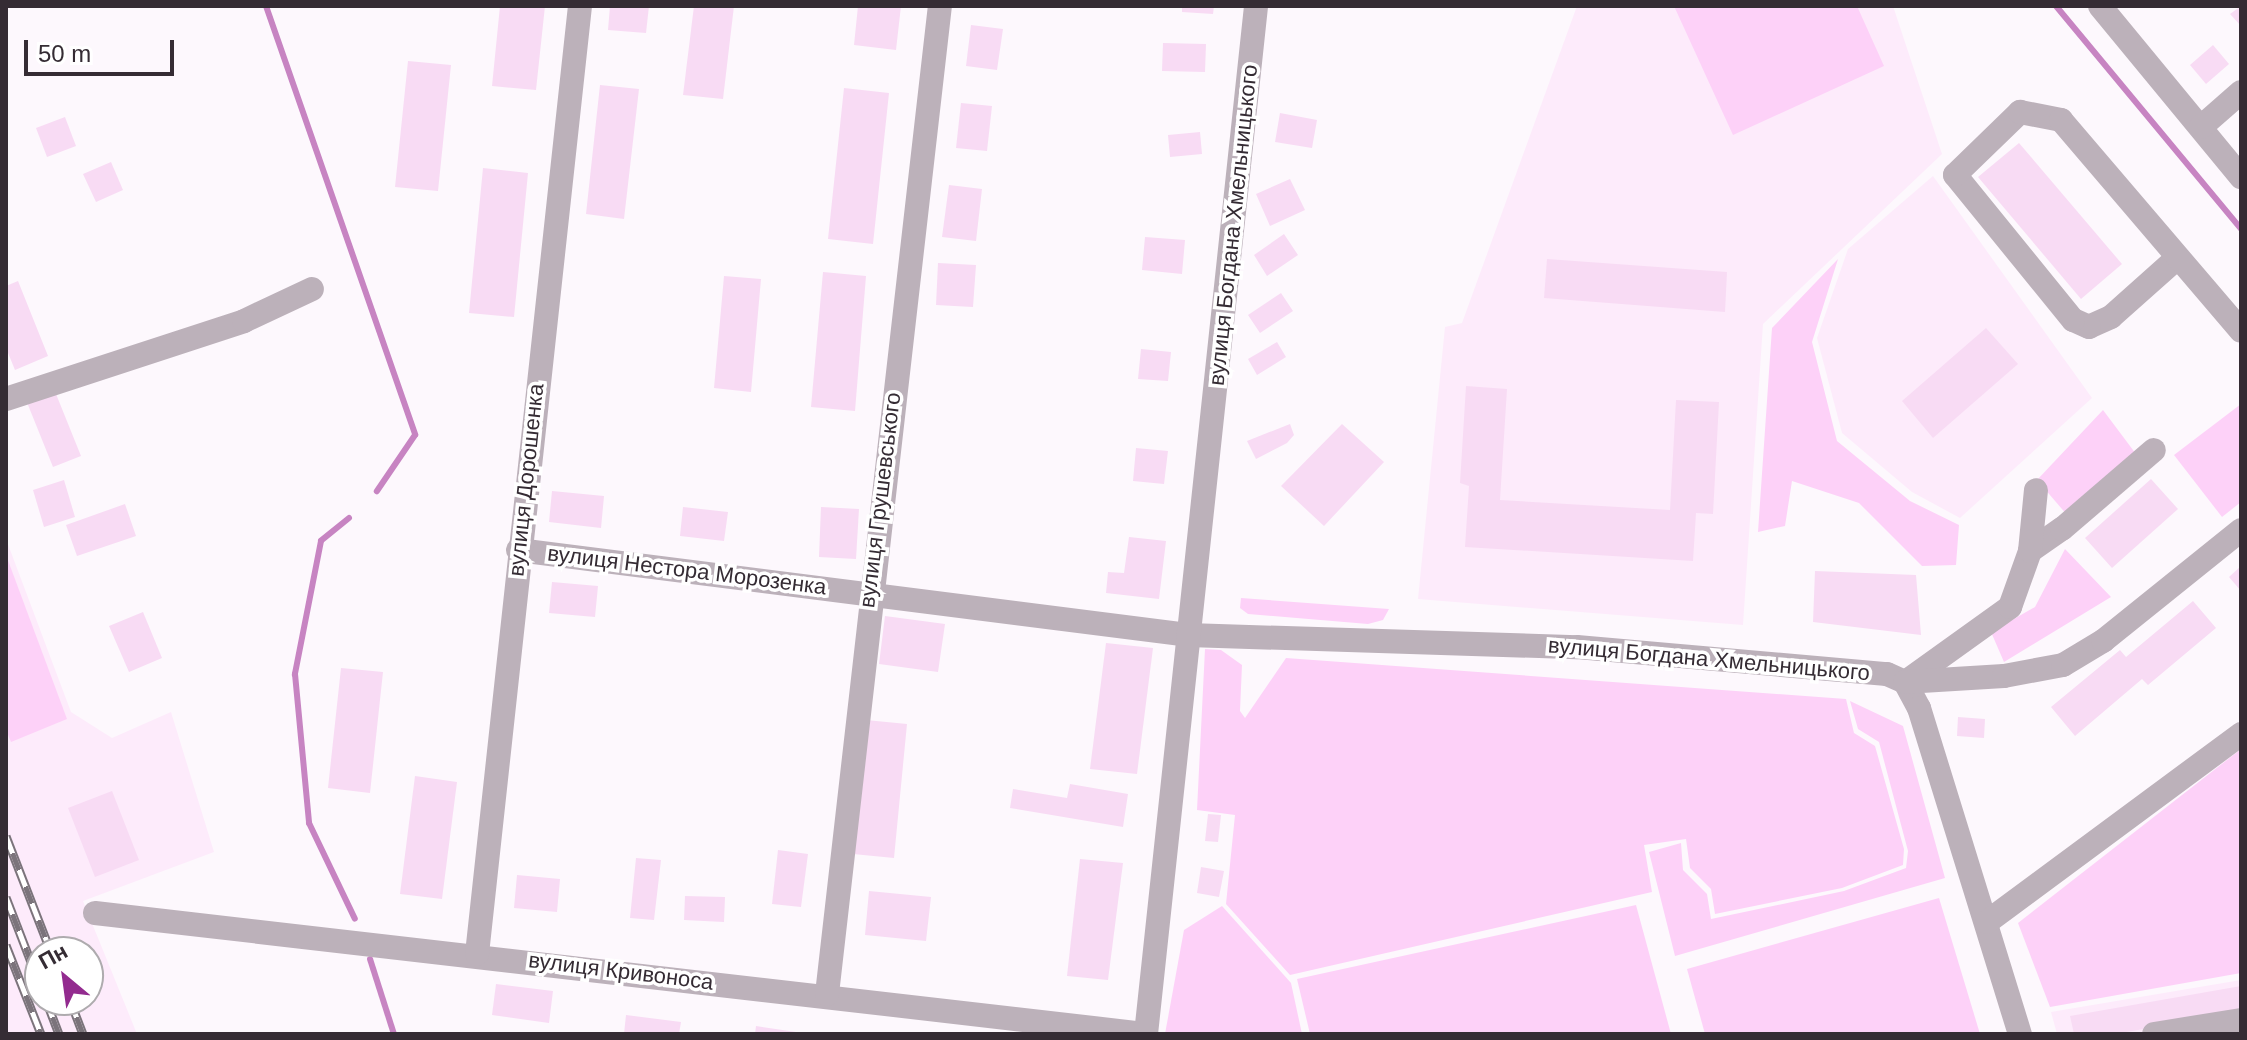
<!DOCTYPE html>
<html>
<head>
<meta charset="utf-8">
<style>
  body { margin:0 }
  #map { position:relative; width:2247px; height:1040px; overflow:hidden; background:#fdf8fd; font-family:Helvetica,sans-serif }
  div>[style] { position:absolute }
  .built>* { inset:0; background:#fdebfb }
  .green>* { inset:0; background:#fdd1f8 }
  .stream>* { height:6px; margin:-3px; padding:0 3px; transform-origin:3px; border-radius:3px; background:#c784c2 }
  .building>* { inset:0; background:#f8dbf4 }
  .minor>* { height:24px; margin:-12px; padding:0 12px; transform-origin:12px; border-radius:12px; background:#bcb1ba }
  .rail>* { height:9px; margin-top:-4.5px; transform-origin:0; background:repeating-linear-gradient(90deg,#fff 0 18px,#7b747b 0 36px); box-sizing:border-box; border-block:2px solid #7b747b }
  span { translate:-50% -50%; white-space:nowrap; text-align:center; line-height:1.15; -webkit-text-stroke:7px #fff; paint-order:stroke }
  .street-label { font-size:22px; color:#352c34 }
  .frame { position:absolute; inset:0; border:8px solid #352c34; pointer-events:none }
  .north { position:absolute; left:24px; top:936px; width:80px; height:80px; box-sizing:border-box; background:#fff; border:2px solid #aeabae; border-radius:50%; rotate:331deg; font-size:22px; font-weight:700; line-height:32px; text-align:center; color:#352c34 }
  .north::after { content:''; display:block; margin:auto; width:28px; height:36px; background:#932b8f; clip-path:polygon(50% 0,100% 100%,50% 72%,0 100%) }
  .scale { position:absolute; left:24px; top:40px; width:150px; height:36px; box-sizing:border-box; border:4px solid #352c34; border-top:0; padding-left:10px; font-size:24px; line-height:28px; white-space:nowrap; color:#352c34; -webkit-text-stroke:6px #fff; paint-order:stroke }
</style>
</head>
<body>
<div id="map">
  <div class="built">
    <i style="clip-path:polygon(1577px 6px,1893px 6px,1942px 154px,1763px 324px,1743px 625px,1418px 599px,1445px 327px,1462px 323px)"></i>
    <i style="clip-path:polygon(1933px 176px,2092px 398px,1960px 518px,1912px 492px,1842px 433px,1817px 338px,1848px 249px)"></i>
    <i style="clip-path:polygon(evenodd,6px 539px,71px 712px,112px 738px,171px 712px,214px 852px,83px 901px,137px 1034px,6px 1034px,6px 539px,40px 952px,88px 952px,88px 1000px,40px 1000px,40px 952px)"></i>
    <i style="clip-path:polygon(2241px 980px,2241px 1034px,2057px 1034px,2051px 1012px)"></i>
  </div>
  <div class="green">
    <i style="clip-path:polygon(1674px 6px,1857px 6px,1884px 66px,1733px 135px)"></i>
    <i style="clip-path:polygon(1838px 259px,1812px 342px,1837px 441px,1910px 501px,1959px 525px,1956px 565px,1922px 566px,1859px 503px,1792px 481px,1785px 526px,1758px 532px,1772px 328px)"></i>
    <i style="clip-path:polygon(2241px 404px,2241px 502px,2222px 517px,2174px 455px)"></i>
    <i style="clip-path:polygon(2103px 410px,2139px 458px,2068px 516px,2037px 480px)"></i>
    <i style="clip-path:polygon(2065px 549px,2111px 597px,2004px 662px,1991px 632px,2035px 607px)"></i>
    <i style="clip-path:polygon(6px 555px,67px 719px,11px 742px,6px 730px)"></i>
    <i style="clip-path:polygon(1241px 598px,1389px 609px,1383px 620px,1368px 624px,1248px 614px,1240px 608px)"></i>
    <i style="clip-path:polygon(1205px 649px,1221px 650px,1242px 665px,1240px 711px,1245px 718px,1286px 658px,1846px 699px,1854px 733px,1875px 746px,1904px 849px,1903px 865px,1842px 888px,1715px 914px,1711px 889px,1690px 868px,1686px 839px,1644px 845px,1652px 892px,1290px 975px,1226px 904px,1235px 815px,1197px 810px)"></i>
    <i style="clip-path:polygon(1850px 701px,1903px 726px,1945px 878px,1675px 956px,1649px 852px,1681px 843px,1683px 870px,1707px 894px,1711px 919px,1844px 891px,1906px 868px,1908px 851px,1879px 742px,1858px 729px)"></i>
    <i style="clip-path:polygon(2241px 749px,2241px 973px,2050px 1007px,2018px 923px)"></i>
    <i style="clip-path:polygon(1939px 898px,1980px 1034px,1705px 1034px,1687px 969px)"></i>
    <i style="clip-path:polygon(1636px 905px,1671px 1034px,1310px 1034px,1297px 979px)"></i>
    <i style="clip-path:polygon(1222px 906px,1291px 983px,1302px 1034px,1165px 1034px,1184px 930px)"></i>
  </div>
  <div class="stream">
    <i style="left:266px;top:6px;width:454px;rotate:70.8deg"></i>
    <i style="left:415px;top:435px;width:68px;rotate:124.2deg"></i>
    <i style="left:2056px;top:6px;width:290px;rotate:50.3deg"></i>
    <i style="left:349px;top:518px;width:36px;rotate:141deg"></i>
    <i style="left:321px;top:541px;width:136px;rotate:101.1deg"></i>
    <i style="left:295px;top:674px;width:150px;rotate:84.6deg"></i>
    <i style="left:309px;top:823px;width:106px;rotate:64.4deg"></i>
    <i style="left:370px;top:959px;width:79px;rotate:72.3deg"></i>
  </div>
  <div class="building">
    <i style="clip-path:polygon(500px 6px,545px 6px,536px 90px,492px 86px)"></i>
    <i style="clip-path:polygon(610px 6px,649px 6px,646px 33px,608px 30px)"></i>
    <i style="clip-path:polygon(694px 6px,734px 6px,723px 99px,683px 95px)"></i>
    <i style="clip-path:polygon(858px 6px,901px 6px,896px 50px,854px 45px)"></i>
    <i style="clip-path:polygon(1182px 6px,1214px 6px,1213px 14px,1182px 12px)"></i>
    <i style="clip-path:polygon(2241px 6px,2241px 26px,2230px 14px)"></i>
    <i style="clip-path:polygon(971px 25px,1003px 29px,997px 70px,966px 66px)"></i>
    <i style="clip-path:polygon(1163px 43px,1206px 44px,1205px 72px,1162px 71px)"></i>
    <i style="clip-path:polygon(2213px 45px,2229px 64px,2206px 84px,2190px 65px)"></i>
    <i style="clip-path:polygon(408px 61px,451px 65px,438px 191px,395px 187px)"></i>
    <i style="clip-path:polygon(600px 85px,639px 89px,624px 219px,586px 214px)"></i>
    <i style="clip-path:polygon(844px 88px,889px 93px,873px 244px,828px 239px)"></i>
    <i style="clip-path:polygon(961px 103px,992px 106px,987px 151px,956px 148px)"></i>
    <i style="clip-path:polygon(1280px 113px,1317px 120px,1312px 148px,1275px 142px)"></i>
    <i style="clip-path:polygon(65px 117px,76px 146px,47px 157px,36px 128px)"></i>
    <i style="clip-path:polygon(1200px 132px,1202px 154px,1170px 157px,1168px 135px)"></i>
    <i style="clip-path:polygon(2019px 143px,2122px 264px,2081px 299px,1978px 177px)"></i>
    <i style="clip-path:polygon(111px 162px,123px 190px,96px 202px,83px 174px)"></i>
    <i style="clip-path:polygon(483px 168px,528px 173px,514px 317px,469px 313px)"></i>
    <i style="clip-path:polygon(1290px 179px,1305px 210px,1270px 226px,1256px 194px)"></i>
    <i style="clip-path:polygon(949px 185px,982px 189px,976px 241px,942px 237px)"></i>
    <i style="clip-path:polygon(1284px 234px,1298px 255px,1267px 276px,1254px 255px)"></i>
    <i style="clip-path:polygon(1145px 237px,1185px 240px,1182px 274px,1142px 270px)"></i>
    <i style="clip-path:polygon(1547px 259px,1727px 272px,1725px 312px,1544px 298px)"></i>
    <i style="clip-path:polygon(938px 263px,976px 265px,973px 307px,936px 305px)"></i>
    <i style="clip-path:polygon(823px 272px,866px 276px,855px 411px,811px 407px)"></i>
    <i style="clip-path:polygon(724px 276px,761px 279px,751px 392px,714px 388px)"></i>
    <i style="clip-path:polygon(18px 281px,48px 356px,15px 370px,6px 348px,6px 286px)"></i>
    <i style="clip-path:polygon(1281px 293px,1293px 311px,1260px 333px,1248px 315px)"></i>
    <i style="clip-path:polygon(1986px 328px,2018px 364px,1933px 438px,1902px 401px)"></i>
    <i style="clip-path:polygon(1277px 342px,1286px 357px,1257px 375px,1248px 359px)"></i>
    <i style="clip-path:polygon(1141px 349px,1171px 352px,1168px 381px,1138px 379px)"></i>
    <i style="clip-path:polygon(1466px 386px,1507px 389px,1500px 500px,1670px 510px,1676px 400px,1719px 402px,1713px 514px,1696px 513px,1693px 561px,1465px 547px,1469px 486px,1460px 483px)"></i>
    <i style="clip-path:polygon(54px 389px,81px 456px,53px 467px,26px 400px)"></i>
    <i style="clip-path:polygon(1290px 424px,1294px 435px,1287px 443px,1256px 459px,1247px 441px)"></i>
    <i style="clip-path:polygon(1342px 424px,1384px 462px,1324px 526px,1281px 486px)"></i>
    <i style="clip-path:polygon(1136px 448px,1168px 451px,1164px 484px,1133px 481px)"></i>
    <i style="clip-path:polygon(2151px 479px,2178px 509px,2112px 568px,2085px 538px)"></i>
    <i style="clip-path:polygon(64px 480px,75px 517px,44px 527px,33px 490px)"></i>
    <i style="clip-path:polygon(552px 491px,604px 496px,601px 528px,549px 522px)"></i>
    <i style="clip-path:polygon(125px 504px,136px 536px,77px 556px,66px 525px)"></i>
    <i style="clip-path:polygon(683px 507px,728px 512px,724px 541px,680px 536px)"></i>
    <i style="clip-path:polygon(821px 507px,859px 509px,856px 559px,819px 557px)"></i>
    <i style="clip-path:polygon(1129px 537px,1166px 541px,1159px 599px,1106px 593px,1108px 572px,1124px 573px)"></i>
    <i style="clip-path:polygon(2241px 566px,2241px 591px,2229px 577px)"></i>
    <i style="clip-path:polygon(1815px 571px,1916px 575px,1921px 635px,1813px 622px)"></i>
    <i style="clip-path:polygon(552px 582px,598px 586px,595px 617px,549px 613px)"></i>
    <i style="clip-path:polygon(2193px 601px,2216px 628px,2148px 685px,2142px 679px,2075px 736px,2051px 707px,2120px 650px,2126px 657px)"></i>
    <i style="clip-path:polygon(143px 612px,162px 658px,129px 672px,109px 626px)"></i>
    <i style="clip-path:polygon(885px 616px,945px 624px,938px 672px,879px 664px)"></i>
    <i style="clip-path:polygon(1106px 643px,1153px 648px,1137px 774px,1090px 769px)"></i>
    <i style="clip-path:polygon(341px 668px,383px 672px,370px 793px,328px 788px)"></i>
    <i style="clip-path:polygon(1958px 717px,1985px 719px,1984px 738px,1957px 736px)"></i>
    <i style="clip-path:polygon(866px 720px,907px 724px,894px 858px,853px 854px)"></i>
    <i style="clip-path:polygon(415px 776px,457px 782px,442px 899px,400px 894px)"></i>
    <i style="clip-path:polygon(1070px 784px,1128px 794px,1123px 827px,1010px 808px,1013px 789px,1067px 798px)"></i>
    <i style="clip-path:polygon(112px 791px,139px 860px,95px 877px,68px 808px)"></i>
    <i style="clip-path:polygon(1208px 814px,1221px 815px,1218px 842px,1205px 841px)"></i>
    <i style="clip-path:polygon(778px 850px,808px 854px,801px 907px,772px 904px)"></i>
    <i style="clip-path:polygon(636px 858px,661px 860px,654px 920px,630px 918px)"></i>
    <i style="clip-path:polygon(1080px 859px,1123px 863px,1108px 980px,1067px 976px)"></i>
    <i style="clip-path:polygon(1201px 867px,1224px 871px,1219px 897px,1197px 893px)"></i>
    <i style="clip-path:polygon(517px 875px,560px 879px,557px 912px,514px 908px)"></i>
    <i style="clip-path:polygon(869px 891px,931px 897px,926px 941px,865px 935px)"></i>
    <i style="clip-path:polygon(685px 896px,725px 897px,724px 922px,684px 920px)"></i>
    <i style="clip-path:polygon(496px 984px,553px 991px,549px 1023px,492px 1015px)"></i>
    <i style="clip-path:polygon(2241px 986px,2241px 1012px,2115px 1034px,2074px 1034px,2070px 1016px)"></i>
    <i style="clip-path:polygon(626px 1015px,681px 1022px,679px 1034px,624px 1034px)"></i>
    <i style="clip-path:polygon(756px 1026px,796px 1032px,796px 1034px,755px 1034px)"></i>
  </div>
  <div class="minor">
    <i style="left:2100px;top:6px;width:222px;rotate:50.5deg"></i>
    <i style="left:2201px;top:127px;width:53px;rotate:-41.2deg"></i>
    <i style="left:2176px;top:259px;width:87px;rotate:138.3deg"></i>
    <i style="left:2111px;top:317px;width:24px;rotate:156deg"></i>
    <i style="left:2089px;top:327px;width:17px;rotate:-156deg"></i>
    <i style="left:2073px;top:320px;width:187px;rotate:-129.1deg"></i>
    <i style="left:1955px;top:175px;width:91px;rotate:-44.1deg"></i>
    <i style="left:2020px;top:112px;width:42px;rotate:11deg"></i>
    <i style="left:2061px;top:120px;width:277px;rotate:49.5deg"></i>
    <i style="left:6px;top:399px;width:250px;rotate:-18.1deg"></i>
    <i style="left:244px;top:321px;width:75px;rotate:-25.2deg"></i>
    <i style="left:518px;top:550px;width:675px;rotate:7.23deg"></i>
    <i style="left:1188px;top:635px;width:389px;rotate:1.8deg"></i>
    <i style="left:1577px;top:647px;width:311px;rotate:5deg"></i>
    <i style="left:1887px;top:674px;width:20px;rotate:24deg"></i>
    <i style="left:1905px;top:682px;width:30px;rotate:62deg"></i>
    <i style="left:1919px;top:708px;width:341px;rotate:72.8deg"></i>
    <i style="left:2030px;top:551px;width:39px;rotate:-35deg"></i>
    <i style="left:2062px;top:529px;width:121px;rotate:-40.7deg"></i>
    <i style="left:1907px;top:681px;width:127px;rotate:-35.7deg"></i>
    <i style="left:2010px;top:607px;width:59px;rotate:-70.3deg"></i>
    <i style="left:2030px;top:551px;width:61px;rotate:-84.4deg"></i>
    <i style="left:1905px;top:682px;width:99px;rotate:-3.5deg"></i>
    <i style="left:2004px;top:676px;width:60px;rotate:-10.6deg"></i>
    <i style="left:2063px;top:665px;width:47px;rotate:-31deg"></i>
    <i style="left:2103px;top:641px;width:177px;rotate:-38.8deg"></i>
    <i style="left:95px;top:913px;width:1058px;rotate:6.57deg"></i>
    <i style="left:1987px;top:922px;width:316px;rotate:-36.5deg"></i>
    <i style="left:477px;top:954px;width:954px;rotate:-83.8deg"></i>
    <i style="left:827px;top:994px;width:994px;rotate:-83.48deg"></i>
    <i style="left:1146px;top:1034px;width:1034px;rotate:-83.89deg"></i>
    <i style="left:2154px;top:1034px;width:88px;rotate:-9.1deg"></i>
  </div>
  <div class="rail">
    <i style="left:6px;top:836px;width:124px;rotate:68.8deg"></i>
    <i style="left:6px;top:897px;width:94px;rotate:68.9deg"></i>
    <i style="left:6px;top:945px;width:96px;rotate:68.5deg"></i>
    <i style="left:46px;top:1000px;width:36px;rotate:69deg"></i>
    <i style="left:70px;top:1000px;width:36px;rotate:69deg"></i>
  </div>
  <div class="street-label">
    <span style="left:1233px;top:225px;rotate:-84deg">вулиця Богдана Хмельницького</span>
    <span style="left:526px;top:480px;rotate:-84deg">вулиця Дорошенка</span>
    <span style="left:880px;top:500px;rotate:-83deg">вулиця Грушевського</span>
    <span style="left:687px;top:570px;rotate:7deg">вулиця Нестора Морозенка</span>
    <span style="left:1709px;top:659px;rotate:5deg">вулиця Богдана Хмельницького</span>
    <span style="left:621px;top:971px;rotate:7deg">вулиця Кривоноса</span>
  </div>
  <div class="frame"></div>
  <div class="north">Пн</div>
  <div class="scale">50 m</div>
</div>
</body>
</html>
